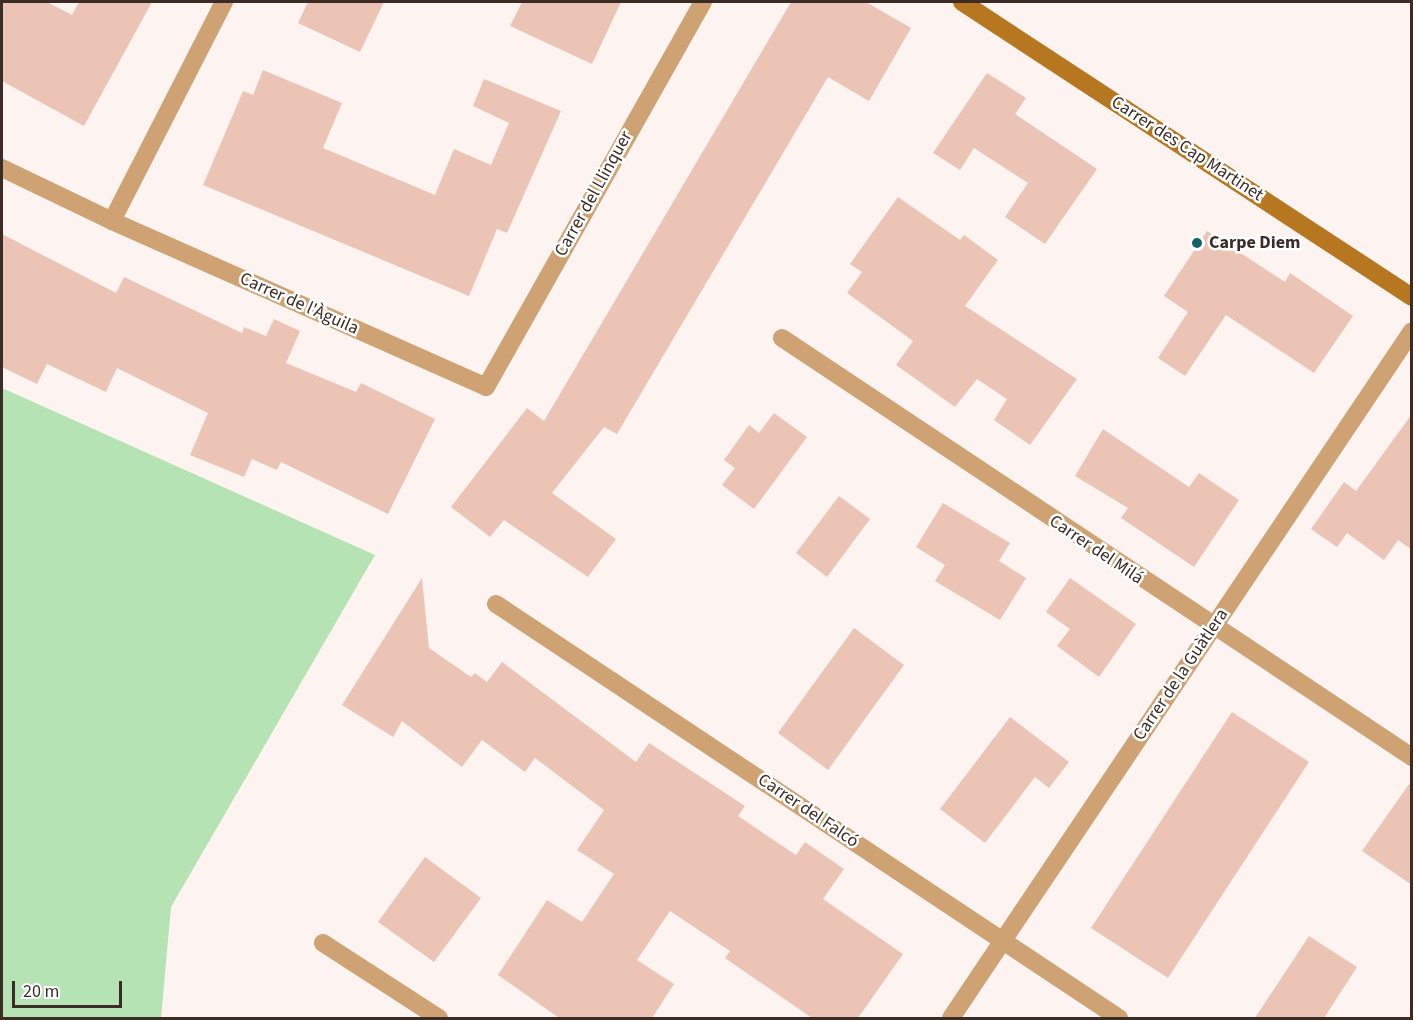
<!DOCTYPE html>
<html>
<head>
<meta charset="utf-8">
<style>
  body { margin:0 }
  #map { position:relative; width:1413px; height:1020px; overflow:hidden; background:#fdf4f1; font-family:"Source Sans 3",sans-serif }
  div>[style] { position:absolute }
  .green>* { inset:0; background:#b5e3b4 }
  .building>* { inset:0; background:#ecc4b6 }
  .street>* { height:18px; margin:-9px; padding:0 9px; transform-origin:9px; border-radius:9px; background:#cea272 }
  .secondary>* { height:18px; margin:-9px; padding:0 9px; transform-origin:9px; border-radius:9px; background:#b77721 }
  .dots>* { width:16px; height:16px; translate:-50% -50%; box-sizing:border-box; border:3px solid #fff; border-radius:50% }
  span { translate:-50% -50%; white-space:nowrap; text-align:center; line-height:1.15; -webkit-text-stroke:5px #fff; paint-order:stroke }
  .street-label { font-size:18px; color:#3b2c26 }
  .poi-label { font-size:18px; color:#3b2c26; font-weight:700 }
  .left { translate:0 -50%; text-align:left }
  .frame { position:absolute; inset:0; border:3px solid #3b2c26; pointer-events:none }
  .scale { position:absolute; left:12px; top:981px; width:110px; height:27px; box-sizing:border-box; border:3px solid #3b2c26; border-top:0; padding-left:8px; font-size:18px; line-height:21px; white-space:nowrap; color:#3b2c26; -webkit-text-stroke:4px #fff; paint-order:stroke }
</style>
</head>
<body>
<div id="map">
  <div class="green">
    <i style="clip-path:polygon(2px 388px,375px 555px,171px 907px,161px 1018px,2px 1018px)"></i>
  </div>
  <div class="building">
    <i style="clip-path:polygon(2px 2px,47px 2px,72px 15px,79px 2px,152px 2px,84px 126px,2px 81px)"></i>
    <i style="clip-path:polygon(308px 2px,384px 2px,360px 52px,298px 23px)"></i>
    <i style="clip-path:polygon(522px 2px,621px 2px,592px 64px,510px 26px)"></i>
    <i style="clip-path:polygon(791px 2px,866px 2px,911px 28px,869px 101px,828px 77px,617px 434px,604px 427px,552px 493px,616px 539px,588px 577px,504px 520px,490px 537px,451px 507px,527px 408px,544px 421px)"></i>
    <i style="clip-path:polygon(263px 70px,342px 103px,323px 148px,435px 195px,454px 149px,491px 165px,509px 123px,473px 106px,484px 79px,561px 111px,507px 233px,497px 229px,469px 296px,203px 185px,243px 91px,253px 95px)"></i>
    <i style="clip-path:polygon(987px 73px,1026px 98px,1015px 114px,1097px 169px,1045px 244px,1005px 217px,1028px 183px,974px 148px,960px 170px,933px 153px)"></i>
    <i style="clip-path:polygon(898px 197px,960px 240px,964px 235px,998px 260px,965px 306px,1077px 379px,1030px 445px,994px 420px,1007px 399px,977px 379px,955px 407px,896px 365px,913px 341px,847px 293px,862px 272px,850px 264px)"></i>
    <i style="clip-path:polygon(1207px 231px,1285px 282px,1290px 273px,1353px 316px,1314px 373px,1226px 315px,1185px 376px,1158px 358px,1188px 312px,1164px 296px)"></i>
    <i style="clip-path:polygon(2px 234px,116px 293px,124px 277px,242px 333px,244px 327px,266px 336px,274px 319px,300px 331px,286px 363px,356px 392px,361px 383px,435px 419px,388px 514px,281px 462px,277px 470px,252px 459px,244px 477px,190px 455px,208px 413px,117px 368px,106px 392px,47px 364px,37px 384px,2px 367px)"></i>
    <i style="clip-path:polygon(774px 413px,807px 437px,754px 509px,722px 485px,735px 468px,724px 460px,749px 425px,759px 433px)"></i>
    <i style="clip-path:polygon(1412px 414px,1412px 550px,1398px 540px,1384px 560px,1347px 533px,1337px 547px,1311px 529px,1344px 482px,1356px 491px)"></i>
    <i style="clip-path:polygon(1103px 429px,1189px 487px,1199px 473px,1239px 500px,1194px 567px,1121px 518px,1128px 508px,1075px 476px)"></i>
    <i style="clip-path:polygon(839px 496px,870px 519px,827px 577px,796px 553px)"></i>
    <i style="clip-path:polygon(943px 503px,1010px 543px,999px 561px,1026px 578px,1000px 620px,935px 581px,945px 565px,916px 547px)"></i>
    <i style="clip-path:polygon(422px 578px,429px 648px,471px 677px,475px 673px,487px 682px,502px 662px,636px 762px,649px 743px,745px 806px,738px 816px,796px 855px,805px 842px,844px 869px,823px 899px,903px 954px,858px 1018px,812px 1018px,725px 958px,730px 951px,670px 911px,637px 960px,674px 984px,652px 1018px,559px 1018px,498px 975px,547px 900px,582px 922px,614px 874px,577px 850px,604px 810px,535px 758px,525px 772px,482px 740px,462px 767px,402px 721px,393px 737px,342px 705px)"></i>
    <i style="clip-path:polygon(1070px 578px,1136px 624px,1099px 677px,1057px 646px,1070px 629px,1046px 612px)"></i>
    <i style="clip-path:polygon(854px 628px,904px 665px,828px 770px,778px 733px)"></i>
    <i style="clip-path:polygon(1232px 712px,1309px 762px,1168px 978px,1091px 928px)"></i>
    <i style="clip-path:polygon(1010px 717px,1069px 762px,1049px 788px,1035px 777px,985px 843px,940px 809px)"></i>
    <i style="clip-path:polygon(1412px 780px,1412px 885px,1362px 851px)"></i>
    <i style="clip-path:polygon(425px 857px,481px 898px,434px 962px,378px 922px)"></i>
    <i style="clip-path:polygon(1309px 936px,1357px 967px,1324px 1018px,1255px 1018px)"></i>
  </div>
  <div class="street">
    <i style="left:224px;top:2px;width:246px;rotate:117.1deg"></i>
    <i style="left:112px;top:221px;width:409px;rotate:23.9deg"></i>
    <i style="left:486px;top:387px;width:442px;rotate:-60.6deg"></i>
    <i style="left:2px;top:168px;width:122px;rotate:25.7deg"></i>
    <i style="left:782px;top:338px;width:757px;rotate:33.63deg"></i>
    <i style="left:496px;top:604px;width:748px;rotate:33.61deg"></i>
    <i style="left:323px;top:943px;width:138px;rotate:32.9deg"></i>
    <i style="left:951px;top:1018px;width:827px;rotate:-56.14deg"></i>
  </div>
  <div class="secondary">
    <i style="left:962px;top:2px;width:538px;rotate:33.25deg"></i>
  </div>
  <div class="dots">
    <i style="left:1197px;top:243px;background:#14626a"></i>
  </div>
  <div class="street-label">
    <span style="left:1187px;top:149px;rotate:33deg">Carrer des Cap Martinet</span>
    <span style="left:594px;top:194px;rotate:-61deg">Carrer del Llinquer</span>
    <span style="left:299px;top:304px;rotate:24deg">Carrer de l'Àguila</span>
    <span style="left:1096px;top:550px;rotate:34deg">Carrer del Milá</span>
    <span style="left:1181px;top:675px;rotate:-56deg">Carrer de la Guàtlera</span>
    <span style="left:808px;top:811px;rotate:34deg">Carrer del Falcó</span>
  </div>
  <div class="poi-label">
    <span class="left" style="left:1209px;top:243px">Carpe Diem</span>
  </div>
  <div class="frame"></div>
  <div class="scale">20 m</div>
</div>
</body>
</html>
